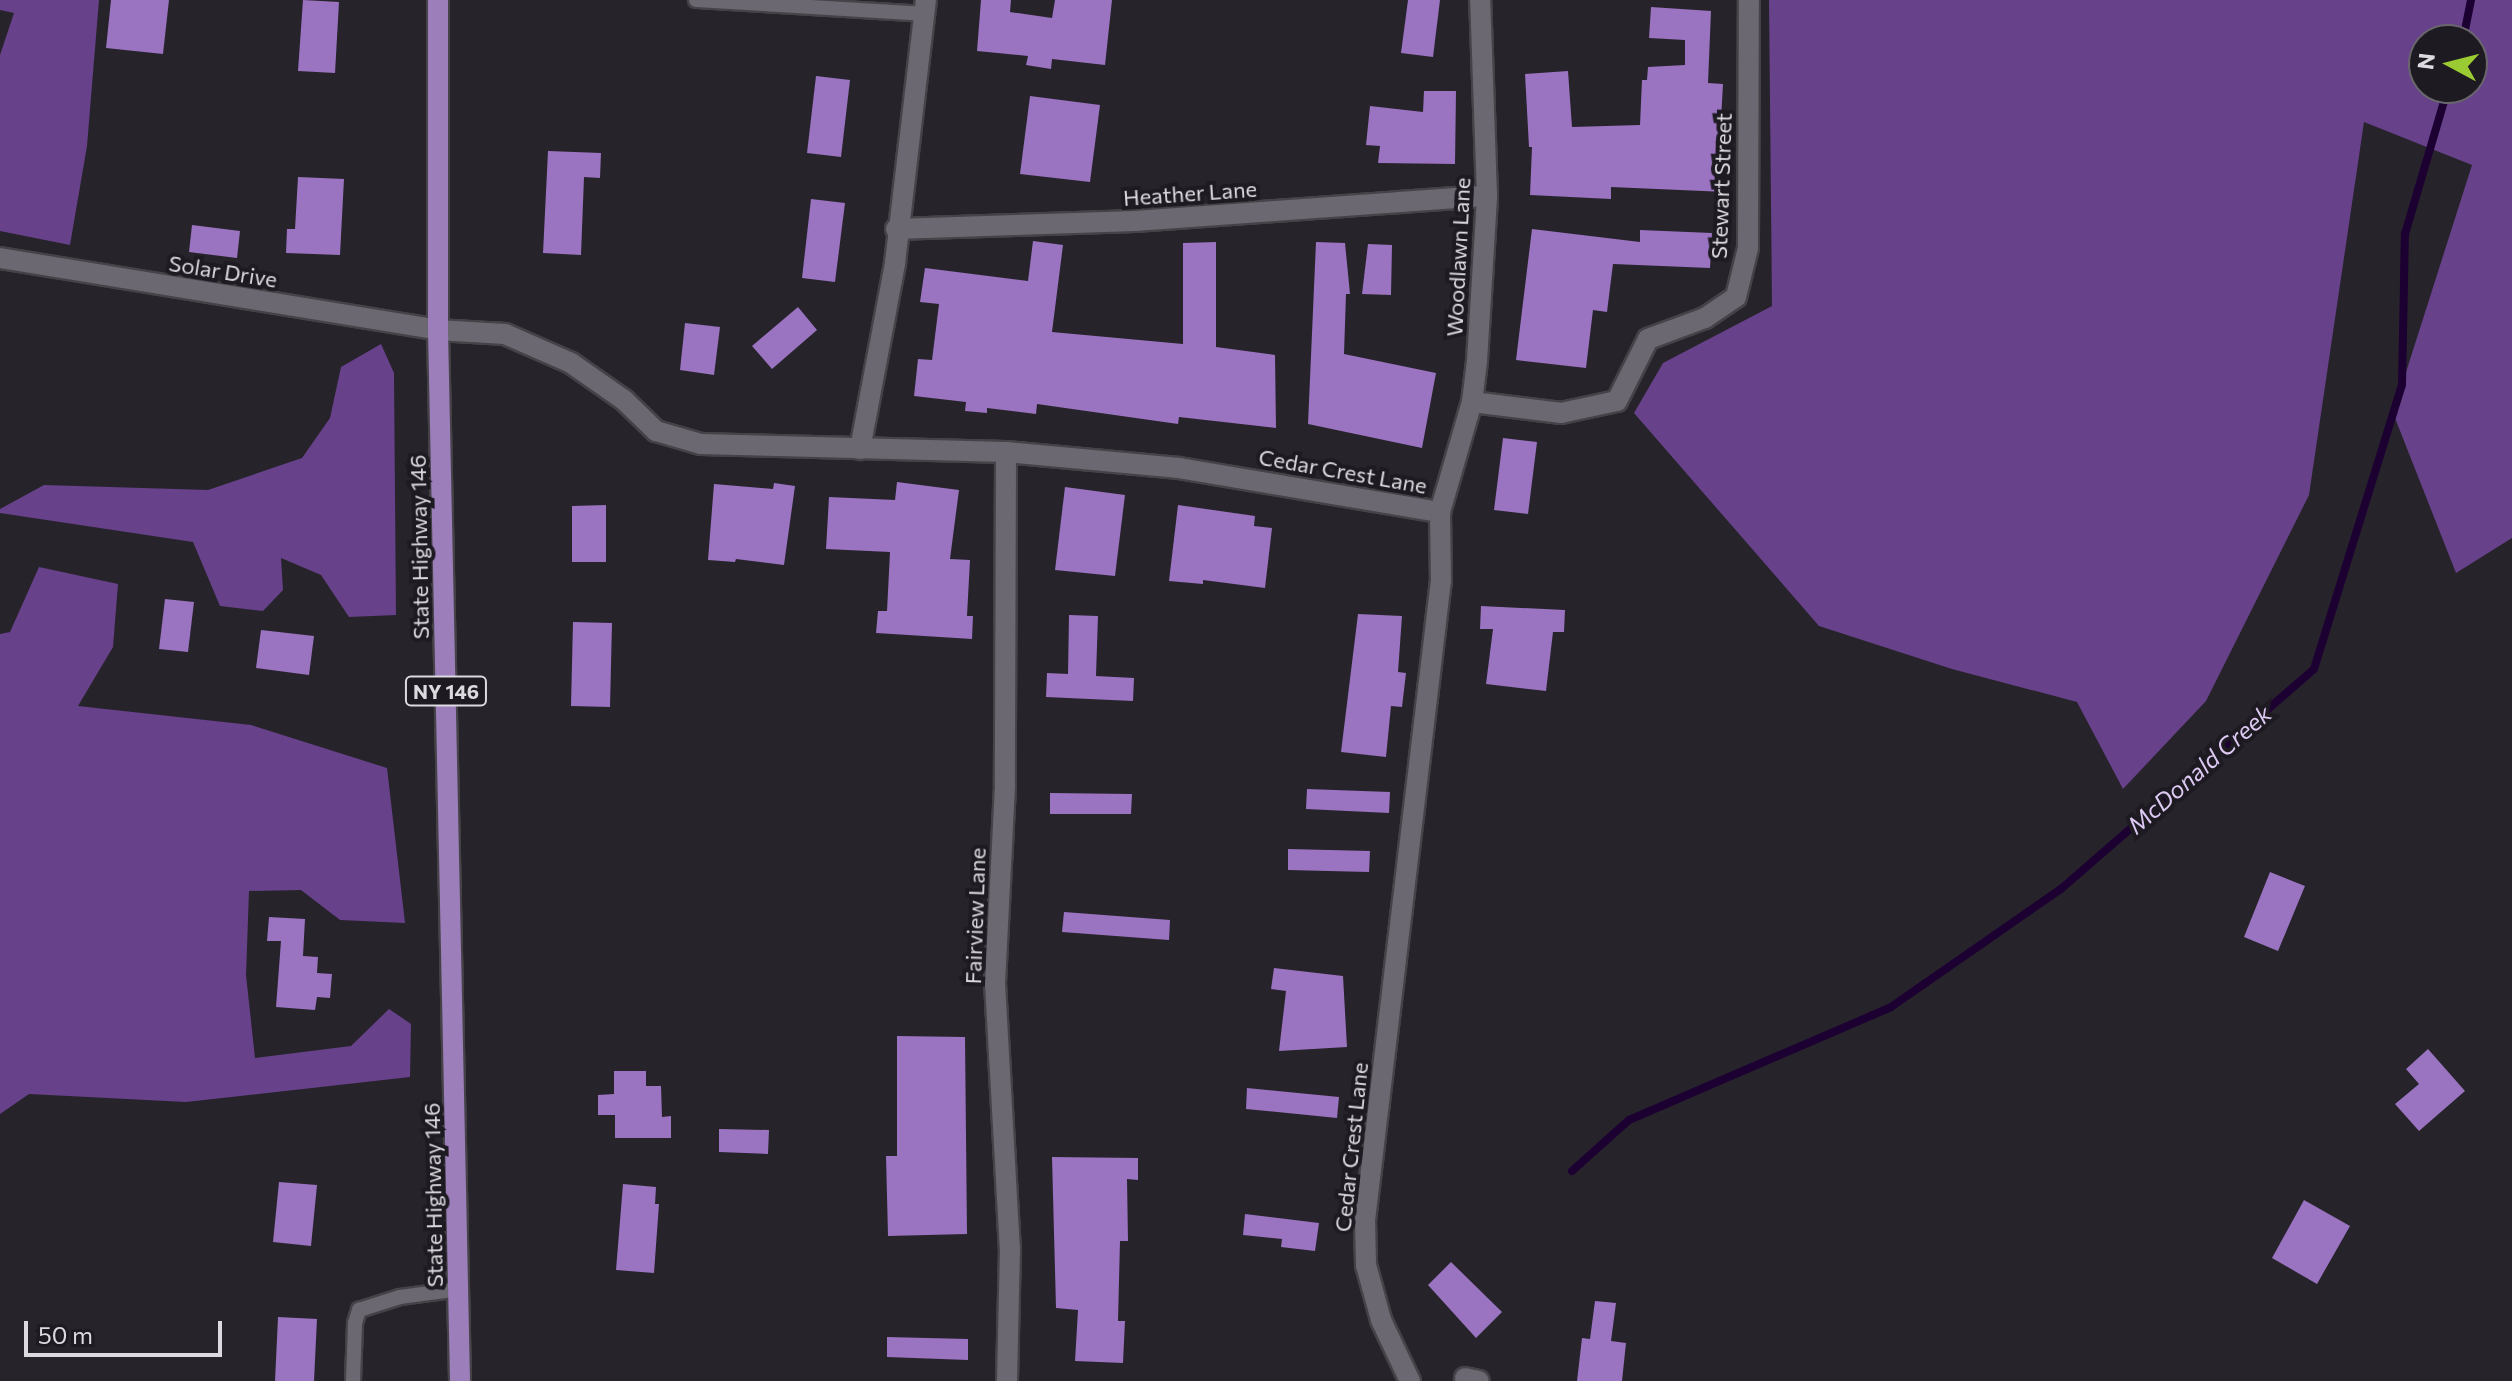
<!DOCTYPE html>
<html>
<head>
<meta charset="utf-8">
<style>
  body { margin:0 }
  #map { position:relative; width:2512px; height:1381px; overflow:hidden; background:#27232b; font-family:Commissioner,sans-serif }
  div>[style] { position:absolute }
  .forest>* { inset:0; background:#67418a }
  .stream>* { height:8px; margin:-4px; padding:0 4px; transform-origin:4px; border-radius:4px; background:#1d0032 }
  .building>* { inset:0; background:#9a73c1 }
  .roads { filter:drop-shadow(2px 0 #454248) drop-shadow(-2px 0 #454248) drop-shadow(0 2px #454248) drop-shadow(0 -2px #454248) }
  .lane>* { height:14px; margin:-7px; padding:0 7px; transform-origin:7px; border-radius:7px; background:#6c6871 }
  .street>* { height:20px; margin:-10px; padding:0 10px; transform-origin:10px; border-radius:10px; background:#6c6871 }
  .primary>* { height:20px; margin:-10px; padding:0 10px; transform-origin:10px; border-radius:10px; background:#9c7eba }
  span { translate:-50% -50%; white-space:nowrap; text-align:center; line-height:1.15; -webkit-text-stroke:8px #1d1a21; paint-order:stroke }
  .shield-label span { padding:2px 6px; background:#1d1a21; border:2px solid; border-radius:6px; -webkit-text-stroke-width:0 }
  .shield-label { font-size:20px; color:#dcdadf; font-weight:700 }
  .street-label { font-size:22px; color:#dcdadf }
  .water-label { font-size:24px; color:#dcc9f2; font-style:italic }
  .north { position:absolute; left:2408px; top:24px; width:80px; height:80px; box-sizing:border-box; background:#1d1a21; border:2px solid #69676d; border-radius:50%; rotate:277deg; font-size:22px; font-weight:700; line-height:32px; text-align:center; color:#dcdadf }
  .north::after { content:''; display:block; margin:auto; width:28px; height:36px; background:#9bcb33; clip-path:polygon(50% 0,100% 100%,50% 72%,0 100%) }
  .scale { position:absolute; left:24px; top:1321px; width:198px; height:36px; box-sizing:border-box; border:4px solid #dcdadf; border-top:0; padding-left:10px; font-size:24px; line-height:28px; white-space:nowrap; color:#dcdadf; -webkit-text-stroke:6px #1d1a21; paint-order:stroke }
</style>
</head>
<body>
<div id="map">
  <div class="forest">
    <i style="clip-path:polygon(0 0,99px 0,87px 146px,70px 245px,0 231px,0 55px,14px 13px,0 10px)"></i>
    <i style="clip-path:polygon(evenodd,1769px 0,2512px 0,2512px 538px,2456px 573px,2393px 413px,2472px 165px,2364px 122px,2309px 495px,2206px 701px,2123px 789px,2077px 702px,1952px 669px,1819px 626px,1634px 413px,1663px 363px,1772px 306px,1769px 0,2424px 40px,2472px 40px,2472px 88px,2424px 88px,2424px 40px)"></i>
    <i style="clip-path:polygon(381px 344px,394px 373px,396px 615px,349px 617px,321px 575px,281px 558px,283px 590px,263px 611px,220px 606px,193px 542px,0 513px,0 509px,44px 485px,208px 490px,302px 458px,330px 418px,341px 367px)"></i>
    <i style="clip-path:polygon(39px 567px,118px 584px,113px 647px,78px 706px,251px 725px,387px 768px,405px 923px,340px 920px,301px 890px,249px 891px,246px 975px,255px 1058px,351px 1046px,389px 1009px,411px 1024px,410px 1077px,186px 1102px,29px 1094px,0 1114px,0 634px,10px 632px)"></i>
  </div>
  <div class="stream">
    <i style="left:2463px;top:40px;width:41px;rotate:-78.7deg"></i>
    <i style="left:1572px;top:1171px;width:76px;rotate:-41.8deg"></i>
    <i style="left:1629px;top:1120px;width:285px;rotate:-23.3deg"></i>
    <i style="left:1891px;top:1007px;width:207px;rotate:-34.8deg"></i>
    <i style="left:2061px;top:889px;width:335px;rotate:-41deg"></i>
    <i style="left:2314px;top:669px;width:297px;rotate:-72.8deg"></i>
    <i style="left:2402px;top:385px;width:151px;rotate:-88.9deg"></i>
    <i style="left:2405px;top:234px;width:152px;rotate:-73.6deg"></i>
  </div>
  <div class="building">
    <i style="clip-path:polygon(111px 0,169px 0,163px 54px,106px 48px)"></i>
    <i style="clip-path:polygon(303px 0,339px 2px,335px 73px,298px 71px)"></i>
    <i style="clip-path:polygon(981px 0,1011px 0,1010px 12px,1052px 18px,1055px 0,1112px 0,1105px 65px,1052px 59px,1051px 69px,1026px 65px,1028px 56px,977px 51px)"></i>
    <i style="clip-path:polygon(1408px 0,1440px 0,1433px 57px,1401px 53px)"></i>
    <i style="clip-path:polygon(1651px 7px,1711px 11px,1708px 83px,1723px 84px,1719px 155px,1728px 156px,1726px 192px,1611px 187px,1611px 199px,1530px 195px,1532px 147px,1529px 147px,1525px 74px,1568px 71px,1572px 127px,1640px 125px,1642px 80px,1647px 80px,1648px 67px,1685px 65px,1685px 40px,1649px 38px)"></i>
    <i style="clip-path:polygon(816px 76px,850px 80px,841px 157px,807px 153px)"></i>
    <i style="clip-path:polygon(1424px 91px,1456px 91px,1455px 164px,1378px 163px,1380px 146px,1366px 145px,1370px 106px,1423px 112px)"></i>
    <i style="clip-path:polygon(1030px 96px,1100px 105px,1090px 182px,1020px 174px)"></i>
    <i style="clip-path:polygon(548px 151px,601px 153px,600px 178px,584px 177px,581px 255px,543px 253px)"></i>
    <i style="clip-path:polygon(298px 177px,344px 179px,340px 255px,286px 253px,287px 229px,295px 229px)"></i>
    <i style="clip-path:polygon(811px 199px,845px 203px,835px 282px,802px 278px)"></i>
    <i style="clip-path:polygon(192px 225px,240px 231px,237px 258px,189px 252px)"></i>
    <i style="clip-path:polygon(1532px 229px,1640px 242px,1640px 230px,1712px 233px,1710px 268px,1613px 264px,1607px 312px,1593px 310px,1586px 368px,1516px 360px)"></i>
    <i style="clip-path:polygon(1033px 241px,1063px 245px,1052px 332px,1183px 344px,1183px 243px,1216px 242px,1216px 347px,1275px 355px,1276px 428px,1179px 417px,1178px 424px,1037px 404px,1036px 414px,987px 408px,987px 413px,965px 411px,966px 402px,914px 396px,918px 359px,932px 360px,939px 304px,920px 302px,925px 268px,1028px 281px)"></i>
    <i style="clip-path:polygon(1316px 242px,1345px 243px,1350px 294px,1346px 294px,1344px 354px,1436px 373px,1422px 448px,1308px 424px)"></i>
    <i style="clip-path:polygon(1368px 244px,1392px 245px,1391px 295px,1362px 294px)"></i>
    <i style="clip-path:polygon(798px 307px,817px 330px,772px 369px,752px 346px)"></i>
    <i style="clip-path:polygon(685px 323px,720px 327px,714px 375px,680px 370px)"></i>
    <i style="clip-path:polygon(1503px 438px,1537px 442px,1528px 514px,1494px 510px)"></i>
    <i style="clip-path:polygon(897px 482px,959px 490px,950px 559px,970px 560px,967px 616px,973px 616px,972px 639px,876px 633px,878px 611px,887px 611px,890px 552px,826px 549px,829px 497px,895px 500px)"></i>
    <i style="clip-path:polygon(774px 483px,795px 486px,784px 565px,736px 559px,735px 562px,708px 560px,714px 484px,773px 489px)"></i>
    <i style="clip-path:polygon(1065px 487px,1125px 495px,1115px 576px,1055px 570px)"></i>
    <i style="clip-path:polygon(606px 505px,606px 562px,572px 562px,572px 506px)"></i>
    <i style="clip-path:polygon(1178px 505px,1255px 516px,1254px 526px,1272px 528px,1265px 588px,1203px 580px,1203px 584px,1169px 581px)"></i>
    <i style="clip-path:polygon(165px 599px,194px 602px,188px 652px,159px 649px)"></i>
    <i style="clip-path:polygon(1481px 606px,1565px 610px,1564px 632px,1553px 632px,1546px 691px,1486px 684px,1493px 629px,1480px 629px)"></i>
    <i style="clip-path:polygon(1358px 614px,1402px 616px,1398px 672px,1406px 673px,1402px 707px,1391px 706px,1386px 757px,1341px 752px)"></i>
    <i style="clip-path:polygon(1069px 615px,1098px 616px,1096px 676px,1134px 678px,1133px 701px,1046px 697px,1047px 673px,1068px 674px)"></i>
    <i style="clip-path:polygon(573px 622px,612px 623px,610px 707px,571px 706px)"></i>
    <i style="clip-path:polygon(261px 630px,314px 636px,309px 675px,256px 668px)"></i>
    <i style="clip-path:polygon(1307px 789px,1390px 792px,1389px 813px,1306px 809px)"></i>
    <i style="clip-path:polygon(1050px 793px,1132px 794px,1131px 814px,1050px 814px)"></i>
    <i style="clip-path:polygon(1288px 849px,1370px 851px,1369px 872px,1288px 870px)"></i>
    <i style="clip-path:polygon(2270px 872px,2305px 886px,2278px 951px,2244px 937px)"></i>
    <i style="clip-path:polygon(1064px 912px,1170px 920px,1169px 940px,1062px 932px)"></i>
    <i style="clip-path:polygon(269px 917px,305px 919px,303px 956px,318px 957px,317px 973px,332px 974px,330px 998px,317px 997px,315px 1010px,276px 1007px,281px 941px,267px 941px)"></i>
    <i style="clip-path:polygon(1274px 968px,1343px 976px,1347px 1047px,1279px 1051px,1286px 991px,1271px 989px)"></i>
    <i style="clip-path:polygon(897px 1036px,965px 1037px,967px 1234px,888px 1236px,886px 1156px,897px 1156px)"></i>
    <i style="clip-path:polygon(2428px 1049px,2465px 1091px,2419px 1131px,2395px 1104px,2419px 1084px,2406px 1069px)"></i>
    <i style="clip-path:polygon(614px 1071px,646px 1071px,646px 1086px,661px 1086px,662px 1117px,671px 1116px,671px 1138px,615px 1138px,615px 1115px,598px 1115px,598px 1095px,614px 1094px)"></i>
    <i style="clip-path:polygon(1247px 1088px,1339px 1097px,1337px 1118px,1246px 1109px)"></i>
    <i style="clip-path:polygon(719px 1129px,769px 1130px,768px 1154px,719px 1152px)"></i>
    <i style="clip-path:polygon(1052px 1157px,1138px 1158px,1138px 1180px,1127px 1179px,1128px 1241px,1120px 1241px,1118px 1321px,1125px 1321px,1123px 1363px,1075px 1361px,1078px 1310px,1056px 1308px)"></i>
    <i style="clip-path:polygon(279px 1182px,317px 1185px,311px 1246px,273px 1242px)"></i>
    <i style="clip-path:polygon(623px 1184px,656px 1187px,655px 1204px,659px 1204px,654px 1273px,616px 1270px)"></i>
    <i style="clip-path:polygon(2304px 1200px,2350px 1226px,2317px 1284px,2272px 1258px)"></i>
    <i style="clip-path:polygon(1245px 1214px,1319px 1223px,1315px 1251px,1281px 1247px,1282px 1239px,1243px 1235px)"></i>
    <i style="clip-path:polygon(1451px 1262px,1502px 1312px,1476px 1338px,1428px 1285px)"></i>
    <i style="clip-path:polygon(1595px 1301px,1616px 1303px,1611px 1341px,1626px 1343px,1622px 1381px,1577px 1381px,1582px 1338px,1590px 1339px)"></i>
    <i style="clip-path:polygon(278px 1317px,317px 1319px,314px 1381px,275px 1381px)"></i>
    <i style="clip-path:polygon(887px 1337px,968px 1339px,968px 1360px,887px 1357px)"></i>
  </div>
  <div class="roads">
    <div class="lane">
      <i style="left:696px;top:0;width:228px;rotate:3.5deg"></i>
      <i style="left:353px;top:1381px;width:58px;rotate:-88deg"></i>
      <i style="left:355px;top:1323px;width:14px;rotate:-73deg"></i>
      <i style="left:359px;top:1310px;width:43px;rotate:-17.6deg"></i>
      <i style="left:400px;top:1297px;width:60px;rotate:-7.7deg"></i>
    </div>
    <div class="street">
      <i style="left:896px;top:229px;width:239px;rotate:-1.9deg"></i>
      <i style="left:1135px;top:221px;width:353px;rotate:-4.1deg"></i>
      <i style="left:0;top:258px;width:444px;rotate:9.3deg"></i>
      <i style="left:438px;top:330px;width:67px;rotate:3.4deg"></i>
      <i style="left:505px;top:334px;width:72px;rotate:23.7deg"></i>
      <i style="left:571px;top:363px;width:65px;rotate:34.9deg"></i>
      <i style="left:624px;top:400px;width:45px;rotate:44.1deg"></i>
      <i style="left:656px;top:431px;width:47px;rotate:16.1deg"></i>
      <i style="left:701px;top:444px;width:305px;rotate:1.5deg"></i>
      <i style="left:1006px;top:452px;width:174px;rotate:5.3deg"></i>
      <i style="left:1179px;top:468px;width:265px;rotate:9.6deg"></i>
      <i style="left:1440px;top:512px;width:68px;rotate:89.2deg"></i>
      <i style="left:1441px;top:580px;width:644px;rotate:96.77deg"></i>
      <i style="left:1365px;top:1220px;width:45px;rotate:88.7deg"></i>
      <i style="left:1366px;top:1265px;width:57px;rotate:74.7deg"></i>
      <i style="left:1381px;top:1320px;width:68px;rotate:64.6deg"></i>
      <i style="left:1472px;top:402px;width:90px;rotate:7deg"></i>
      <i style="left:1561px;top:413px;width:57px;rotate:-12.1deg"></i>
      <i style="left:1617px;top:401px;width:69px;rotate:-63.4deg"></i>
      <i style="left:1648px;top:339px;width:61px;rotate:-20.2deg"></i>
      <i style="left:1705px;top:318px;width:37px;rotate:-34deg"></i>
      <i style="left:1736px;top:297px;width:50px;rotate:-76.2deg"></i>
      <i style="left:1748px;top:248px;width:248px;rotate:-89.8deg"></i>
      <i style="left:860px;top:449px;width:189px;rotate:-79.3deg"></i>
      <i style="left:895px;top:263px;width:265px;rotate:-83.3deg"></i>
      <i style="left:1006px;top:452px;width:334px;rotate:90.2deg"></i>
      <i style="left:1005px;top:786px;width:197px;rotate:92.9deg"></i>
      <i style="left:995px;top:983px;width:265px;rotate:86.8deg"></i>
      <i style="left:1010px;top:1248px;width:133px;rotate:91.3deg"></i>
      <i style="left:1440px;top:512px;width:115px;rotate:-73.8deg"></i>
      <i style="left:1472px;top:402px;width:41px;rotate:-83deg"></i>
      <i style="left:1477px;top:361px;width:165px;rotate:-86.5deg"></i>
      <i style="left:1487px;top:196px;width:196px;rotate:-92deg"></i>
      <i style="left:1465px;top:1378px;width:14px;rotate:12deg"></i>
    </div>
    <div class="primary">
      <i style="left:438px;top:0;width:330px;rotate:90deg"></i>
      <i style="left:438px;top:330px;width:1051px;rotate:88.8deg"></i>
    </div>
  </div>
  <div class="shield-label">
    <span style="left:446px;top:691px">NY 146</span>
  </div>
  <div class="street-label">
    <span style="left:1721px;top:186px;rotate:-88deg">Stewart Street</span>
    <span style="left:1190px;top:193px;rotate:-4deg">Heather Lane</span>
    <span style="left:1458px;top:257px;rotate:-87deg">Woodlawn Lane</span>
    <span style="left:223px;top:271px;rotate:9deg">Solar Drive</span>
    <span style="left:1343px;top:471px;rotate:10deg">Cedar Crest Lane</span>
    <span style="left:419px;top:547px;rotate:-91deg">State Highway 146</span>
    <span style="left:975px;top:916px;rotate:-88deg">Fairview Lane</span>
    <span style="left:1351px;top:1147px;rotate:-84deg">Cedar Crest Lane</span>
    <span style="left:433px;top:1195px;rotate:-91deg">State Highway 146</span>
  </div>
  <div class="water-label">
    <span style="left:2199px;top:769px;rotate:-41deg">McDonald Creek</span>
  </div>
  <div class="north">N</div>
  <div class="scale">50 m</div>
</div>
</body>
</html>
